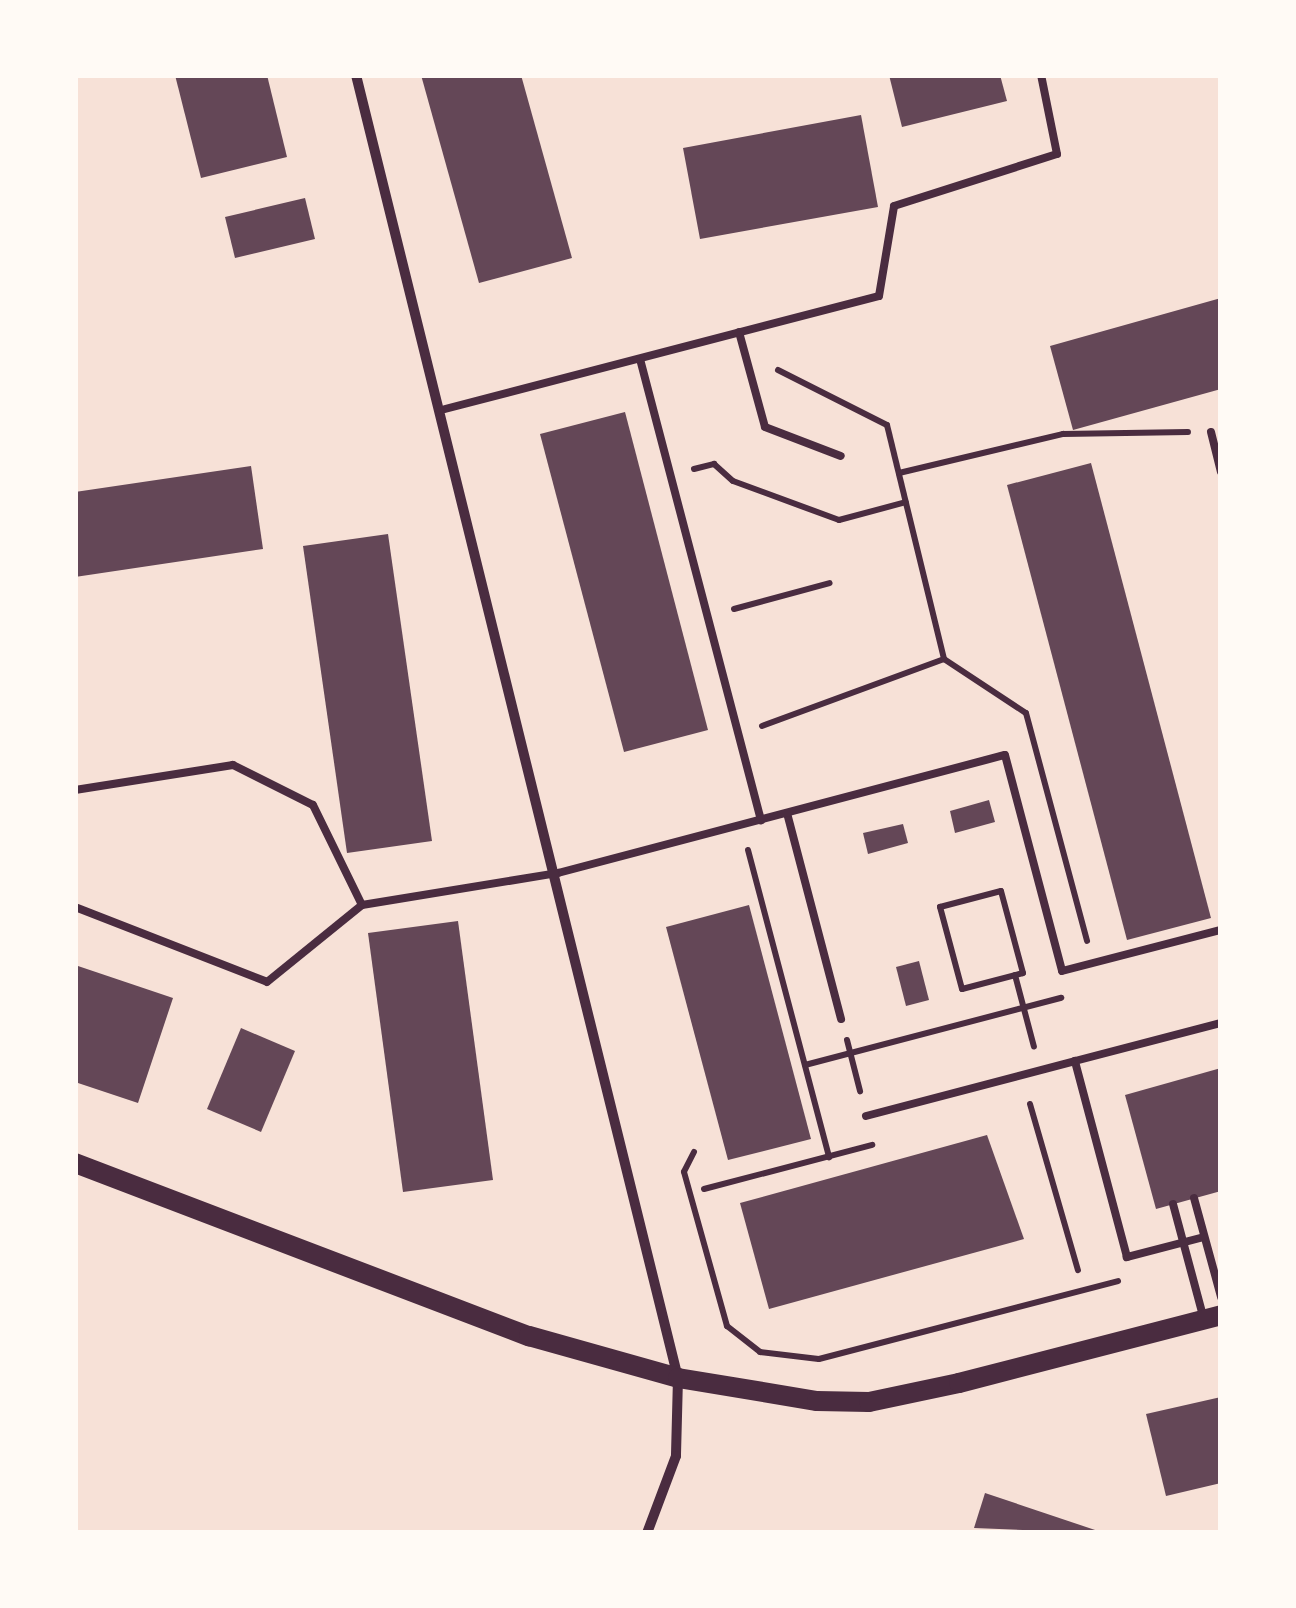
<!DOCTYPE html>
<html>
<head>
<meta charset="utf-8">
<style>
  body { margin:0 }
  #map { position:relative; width:1296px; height:1608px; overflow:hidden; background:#f7e1d7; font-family:Overpass,sans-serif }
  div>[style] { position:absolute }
  .building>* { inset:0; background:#644757 }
  .path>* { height:6px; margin:-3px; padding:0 3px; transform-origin:3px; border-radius:3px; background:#4a2c40 }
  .service>* { height:8px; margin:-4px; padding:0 4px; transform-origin:4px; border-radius:4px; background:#4a2c40 }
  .minor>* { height:10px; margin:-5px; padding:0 5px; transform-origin:5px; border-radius:5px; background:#4a2c40 }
  .secondary>* { height:20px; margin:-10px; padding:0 10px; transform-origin:10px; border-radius:10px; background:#4a2c40 }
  span { translate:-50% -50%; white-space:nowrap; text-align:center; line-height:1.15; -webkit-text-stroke:8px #fffaf5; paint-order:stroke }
  .frame { position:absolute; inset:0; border:78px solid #fffaf5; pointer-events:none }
</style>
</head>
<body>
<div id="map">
  <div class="building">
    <i style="clip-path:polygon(175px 75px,267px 75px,287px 157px,201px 178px)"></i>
    <i style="clip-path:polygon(421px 75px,521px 75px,572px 258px,479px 283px)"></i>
    <i style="clip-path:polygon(889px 75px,1000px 75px,1007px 101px,902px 127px)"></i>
    <i style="clip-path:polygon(861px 115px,878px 207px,700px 239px,683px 148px)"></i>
    <i style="clip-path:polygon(305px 198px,315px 239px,235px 258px,225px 217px)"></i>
    <i style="clip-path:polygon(1221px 298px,1221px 389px,1073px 430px,1050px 346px)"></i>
    <i style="clip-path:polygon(625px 412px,708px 730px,624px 752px,540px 434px)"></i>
    <i style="clip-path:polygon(1091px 463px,1211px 918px,1127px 940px,1007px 485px)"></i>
    <i style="clip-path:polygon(251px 466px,263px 549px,75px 577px,75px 492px)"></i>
    <i style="clip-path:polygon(388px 534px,432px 841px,347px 853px,303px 546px)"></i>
    <i style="clip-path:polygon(989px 800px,995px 822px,955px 833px,950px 811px)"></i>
    <i style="clip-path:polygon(903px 824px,908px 843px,868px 854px,863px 833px)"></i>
    <i style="clip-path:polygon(749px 905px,811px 1139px,728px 1160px,666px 927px)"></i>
    <i style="clip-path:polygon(458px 921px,493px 1180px,403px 1192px,368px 933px)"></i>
    <i style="clip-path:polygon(919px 961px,929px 1000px,906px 1006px,896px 967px)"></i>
    <i style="clip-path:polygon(75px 965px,173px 998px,138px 1103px,75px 1082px)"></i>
    <i style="clip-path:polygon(241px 1028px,295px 1051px,261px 1132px,207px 1109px)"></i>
    <i style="clip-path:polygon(1221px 1068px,1221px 1191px,1156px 1209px,1125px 1095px)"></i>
    <i style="clip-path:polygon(987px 1135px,1024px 1239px,769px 1309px,740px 1203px)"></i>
    <i style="clip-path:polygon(1221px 1397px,1221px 1483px,1166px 1496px,1146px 1414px)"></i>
    <i style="clip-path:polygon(985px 1493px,1101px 1532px,1101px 1533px,974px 1528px)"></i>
  </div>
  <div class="path">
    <i style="left:778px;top:370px;width:122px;rotate:26.8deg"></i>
    <i style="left:887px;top:425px;width:241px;rotate:76.3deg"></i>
    <i style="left:944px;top:659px;width:98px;rotate:33.4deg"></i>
    <i style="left:1026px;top:713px;width:236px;rotate:75deg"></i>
    <i style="left:694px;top:469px;width:21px;rotate:-14deg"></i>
    <i style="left:714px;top:464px;width:25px;rotate:42deg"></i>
    <i style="left:733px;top:481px;width:113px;rotate:20.2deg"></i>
    <i style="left:839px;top:520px;width:69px;rotate:-15deg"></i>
    <i style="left:899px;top:473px;width:169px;rotate:-13.4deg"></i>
    <i style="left:1063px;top:434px;width:125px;rotate:-0.9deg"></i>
    <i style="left:734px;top:609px;width:99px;rotate:-15.2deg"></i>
    <i style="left:762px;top:726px;width:194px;rotate:-20.2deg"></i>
    <i style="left:748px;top:850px;width:318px;rotate:75.2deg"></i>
    <i style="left:1001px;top:891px;width:85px;rotate:75deg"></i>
    <i style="left:1023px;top:973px;width:63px;rotate:165.3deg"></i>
    <i style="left:962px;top:989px;width:85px;rotate:-105deg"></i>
    <i style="left:940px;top:907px;width:63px;rotate:-14.7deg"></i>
    <i style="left:1015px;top:975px;width:74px;rotate:75.2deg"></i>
    <i style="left:847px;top:1040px;width:53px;rotate:75.7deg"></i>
    <i style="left:805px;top:1065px;width:265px;rotate:-14.7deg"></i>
    <i style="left:1030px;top:1104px;width:173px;rotate:73.9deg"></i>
    <i style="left:694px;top:1152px;width:22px;rotate:117deg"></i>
    <i style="left:684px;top:1172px;width:160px;rotate:74.4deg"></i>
    <i style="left:727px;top:1326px;width:42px;rotate:38.2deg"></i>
    <i style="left:760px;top:1352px;width:59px;rotate:6.8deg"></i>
    <i style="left:819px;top:1359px;width:309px;rotate:-14.6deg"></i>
    <i style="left:704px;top:1189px;width:174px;rotate:-14.7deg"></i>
  </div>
  <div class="service">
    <i style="left:739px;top:332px;width:98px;rotate:74.7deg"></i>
    <i style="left:765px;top:427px;width:81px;rotate:20.9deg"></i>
    <i style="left:640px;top:359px;width:477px;rotate:75.3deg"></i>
    <i style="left:445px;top:409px;width:448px;rotate:-14.6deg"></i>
    <i style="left:879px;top:296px;width:91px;rotate:-80.5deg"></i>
    <i style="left:894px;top:206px;width:171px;rotate:-17.7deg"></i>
    <i style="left:1057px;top:154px;width:81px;rotate:-101.4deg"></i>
    <i style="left:1211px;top:432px;width:41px;rotate:76deg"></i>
    <i style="left:75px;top:790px;width:160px;rotate:-9deg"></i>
    <i style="left:233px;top:765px;width:89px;rotate:26.6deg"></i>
    <i style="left:313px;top:805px;width:111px;rotate:63.9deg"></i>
    <i style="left:787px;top:813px;width:213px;rotate:75.3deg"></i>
    <i style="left:75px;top:907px;width:206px;rotate:21.3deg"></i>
    <i style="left:267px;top:982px;width:122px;rotate:-39deg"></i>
    <i style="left:362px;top:905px;width:199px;rotate:-9.3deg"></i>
    <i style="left:558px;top:873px;width:462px;rotate:-14.8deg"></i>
    <i style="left:1005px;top:755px;width:223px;rotate:75.2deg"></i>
    <i style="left:1062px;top:971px;width:164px;rotate:-14.5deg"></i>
    <i style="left:866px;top:1116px;width:216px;rotate:-14.7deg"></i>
    <i style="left:1194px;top:1198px;width:103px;rotate:74.7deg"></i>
    <i style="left:1173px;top:1204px;width:116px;rotate:75deg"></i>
    <i style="left:1204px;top:1237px;width:80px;rotate:165.4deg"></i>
    <i style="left:1127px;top:1257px;width:203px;rotate:-104.9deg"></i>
    <i style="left:1075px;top:1061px;width:151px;rotate:-14.6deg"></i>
  </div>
  <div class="minor">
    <i style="left:356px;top:75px;width:1342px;rotate:76.12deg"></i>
    <i style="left:678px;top:1378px;width:78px;rotate:91.5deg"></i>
    <i style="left:676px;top:1456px;width:82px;rotate:110.6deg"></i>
  </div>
  <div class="secondary">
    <i style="left:75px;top:1163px;width:486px;rotate:20.9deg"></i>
    <i style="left:529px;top:1336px;width:155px;rotate:15.7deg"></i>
    <i style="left:678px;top:1378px;width:141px;rotate:9.4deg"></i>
    <i style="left:817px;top:1401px;width:52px;rotate:1.1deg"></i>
    <i style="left:869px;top:1402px;width:92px;rotate:-11.9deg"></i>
    <i style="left:959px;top:1383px;width:271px;rotate:-14.5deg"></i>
  </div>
  <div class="frame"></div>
</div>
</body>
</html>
